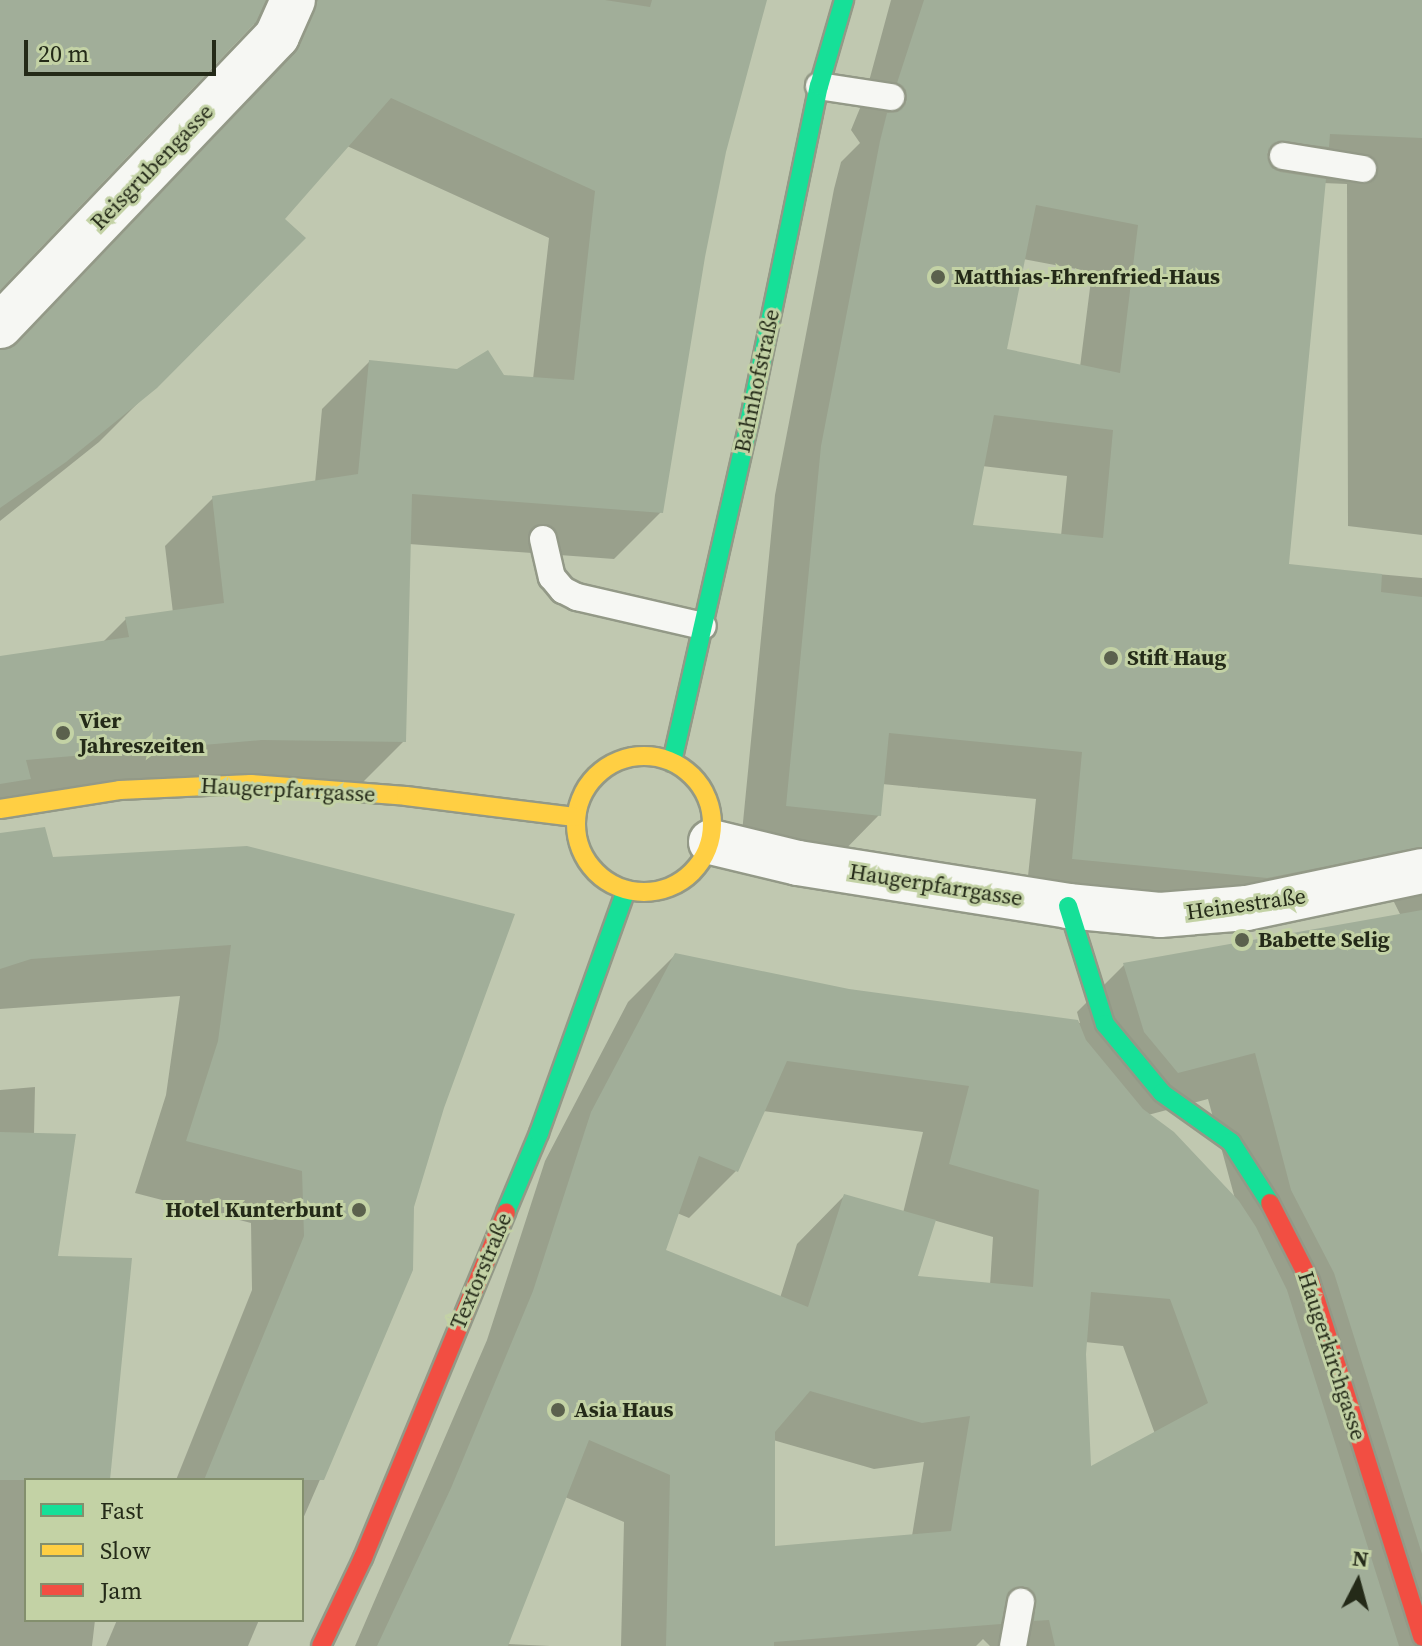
<!DOCTYPE html>
<html>
<head>
<meta charset="utf-8">
<style>
  body { margin:0 }
  #map { position:relative; width:1422px; height:1646px; overflow:hidden; background:#c0c8b0; font-family:"Source Serif 4",serif }
  div>[style] { position:absolute }
  .shadow>* { inset:0; background:#0003 }
  .building>* { inset:0; background:#a1ae99 }
  .roads { filter:drop-shadow(2px 0 #939987) drop-shadow(-2px 0 #939987) drop-shadow(0 2px #939987) drop-shadow(0 -2px #939987) }
  .lane>* { height:26px; margin:-13px; padding:0 13px; transform-origin:13px; border-radius:13px; background:#f6f7f3 }
  .street>* { height:44px; margin:-22px; padding:0 22px; transform-origin:22px; border-radius:22px; background:#f6f7f3 }
  .fast>* { height:18px; margin:-9px; padding:0 9px; transform-origin:9px; border-radius:9px; background:#16e098 }
  .slow>* { height:18px; margin:-9px; padding:0 9px; transform-origin:9px; border-radius:9px; background:#ffcf43 }
  .slow>.ring { margin:-9px; padding:0; box-sizing:content-box; background:none; border:18px solid #ffcf43; border-radius:50% }
  .jam>* { height:18px; margin:-9px; padding:0 9px; transform-origin:9px; border-radius:9px; background:#f24e42 }
  .dots>* { width:22px; height:22px; translate:-50% -50%; box-sizing:border-box; border:4px solid #c3d2a5; border-radius:50% }
  span { translate:-50% -50%; white-space:nowrap; text-align:center; line-height:1.15; -webkit-text-stroke:6px #c3d2a5; paint-order:stroke }
  .street-label { font-size:22px; color:#242a18 }
  .poi-label { font-size:22px; color:#242a18; font-weight:700 }
  .left { translate:0 -50%; text-align:left }
  .right { translate:-100% -50%; text-align:right }
  .legend { position:absolute; left:24px; top:1478px; width:280px; height:144px; box-sizing:border-box; background:#c3d2a5; border:2px solid #838f6d; margin:0; padding:10px 14px; list-style:none; font-size:24px; color:#242a18 }
  .legend li { display:flex; align-items:center; gap:16px; height:40px }
  .legend b { width:40px; border:2px solid #838f6d }
  .north { position:absolute; left:1318px; top:1542px; width:80px; height:80px; -webkit-text-stroke:6px #c3d2a5; paint-order:stroke; rotate:6deg; font-size:22px; font-weight:700; line-height:32px; text-align:center; color:#242a18 }
  .north::after { content:''; display:block; margin:auto; width:28px; height:36px; background:#242a18; clip-path:polygon(50% 0,100% 100%,50% 72%,0 100%) }
  .scale { position:absolute; left:24px; top:40px; width:192px; height:36px; box-sizing:border-box; border:4px solid #242a18; border-top:0; padding-left:10px; font-size:24px; line-height:28px; white-space:nowrap; color:#242a18; -webkit-text-stroke:6px #c3d2a5; paint-order:stroke }
</style>
</head>
<body>
<div id="map">
  <div class="shadow">
    <i style="clip-path:polygon(0 0,765px 0,724px 152px,703px 256px,661px 512px,614px 559px,409px 544px,404px 741px,357px 788px,0 803px,0 658px,102px 643px,126px 619px,173px 613px,165px 546px,213px 498px,315px 483px,322px 409px,369px 362px,533px 379px,549px 238px,347px 146px,282px 219px,303px 238px,99px 442px,0 521px,0 352px,14px 348px,248px 103px,269px 59px,266px 32px,252px 23px,0 287px)"></i>
    <i style="clip-path:polygon(evenodd,891px 0,1422px 0,1422px 535px,1348px 526px,1347px 184px,1323px 183px,1287px 566px,1422px 578px,1422px 1646px,990px 1646px,983px 1639px,976px 1646px,621px 1646px,624px 1522px,565px 1497px,507px 1644px,550px 1646px,355px 1646px,487px 1340px,545px 1161px,628px 1002px,675px 955px,849px 991px,1080px 1023px,1077px 1012px,1124px 965px,1401px 916px,1394px 902px,1383px 894px,1025px 905px,1036px 799px,882px 784px,879px 815px,832px 863px,740px 853px,775px 495px,834px 189px,841px 162px,860px 143px,851px 130px,865px 96px,891px 0,1023px 259px,1092px 272px,1080px 367px,1005px 350px,1023px 259px,891px 0,982px 466px,1067px 476px,1061px 536px,971px 527px,982px 466px,891px 0,1208px 1099px,1235px 1199px,1148px 1115px,1208px 1099px,891px 0,763px 1111px,923px 1132px,903px 1213px,844px 1196px,797px 1244px,780px 1298px,663px 1251px,677px 1213px,689px 1218px,736px 1171px,763px 1111px,891px 0,933px 1220px,993px 1237px,990px 1285px,915px 1278px,933px 1220px,891px 0,1085px 1342px,1123px 1346px,1155px 1434px,1090px 1469px,1085px 1342px,891px 0,773px 1440px,874px 1469px,924px 1462px,912px 1536px,773px 1548px,773px 1440px)"></i>
    <i style="clip-path:polygon(246px 848px,442px 1107px,412px 1207px,411px 1270px,302px 1521px,302px 1480px,176px 1480px,252px 1290px,251px 1223px,135px 1193px,166px 1095px,180px 996px,0 1009px,0 868px,52px 859px)"></i>
    <i style="clip-path:polygon(35px 1087px,34px 1135px,56px 1258px,108px 1480px,26px 1480px,26px 1620px,95px 1620px,92px 1646px,0 1646px,0 1090px)"></i>
    <i style="clip-path:polygon(117px 1620px,259px 1620px,248px 1646px,106px 1646px)"></i>
  </div>
  <div class="building">
    <i style="clip-path:polygon(0 0,266px 0,256px 22px,0 290px)"></i>
    <i style="clip-path:polygon(318px 0,605px 0,650px 7px,652px 0,767px 0,726px 152px,705px 257px,663px 513px,412px 494px,406px 742px,262px 740px,26px 760px,31px 779px,0 784px,0 656px,129px 637px,125px 617px,224px 603px,212px 496px,358px 474px,369px 360px,457px 369px,488px 350px,504px 375px,574px 380px,595px 191px,391px 98px,285px 219px,306px 238px,157px 388px,66px 462px,0 508px,0 350px,18px 343px,295px 53px)"></i>
    <i style="clip-path:polygon(evenodd,924px 0,1422px 0,1422px 138px,1330px 134px,1329px 147px,1278px 141px,1267px 154px,1272px 168px,1280px 172px,1326px 179px,1289px 564px,1382px 574px,1381px 592px,1422px 597px,1422px 847px,1267px 878px,1072px 859px,1082px 752px,889px 733px,881px 816px,786px 806px,821px 446px,880px 141px,887px 113px,898px 112px,907px 100px,906px 90px,897px 83px,924px 0,1036px 205px,1138px 225px,1120px 373px,1007px 349px,1036px 205px,924px 0,994px 415px,1113px 430px,1103px 538px,973px 525px,994px 415px)"></i>
    <i style="clip-path:polygon(45px 827px,53px 857px,247px 846px,515px 914px,444px 1108px,414px 1207px,413px 1270px,324px 1480px,204px 1480px,304px 1236px,302px 1171px,186px 1141px,218px 1041px,231px 945px,31px 959px,0 969px,0 833px)"></i>
    <i style="clip-path:polygon(1422px 910px,1422px 1554px,1334px 1273px,1291px 1190px,1255px 1053px,1178px 1073px,1144px 1032px,1123px 963px)"></i>
    <i style="clip-path:polygon(evenodd,675px 953px,849px 989px,1078px 1020px,1086px 1040px,1143px 1109px,1174px 1132px,1239px 1201px,1256px 1227px,1287px 1290px,1399px 1646px,1055px 1646px,1049px 1620px,1034px 1621px,1036px 1597px,1023px 1586px,1008px 1592px,1001px 1624px,774px 1642px,774px 1646px,666px 1646px,670px 1475px,589px 1440px,508px 1646px,377px 1646px,451px 1488px,533px 1291px,591px 1112px,675px 953px,787px 1061px,969px 1086px,949px 1164px,1039px 1190px,1033px 1287px,918px 1276px,936px 1220px,844px 1194px,808px 1307px,666px 1250px,699px 1156px,738px 1172px,787px 1061px,675px 953px,1091px 1292px,1170px 1299px,1208px 1403px,1091px 1466px,1086px 1354px,1091px 1292px,675px 953px,810px 1391px,922px 1423px,970px 1416px,951px 1531px,775px 1546px,775px 1432px,810px 1391px)"></i>
    <i style="clip-path:polygon(0 1132px,76px 1134px,58px 1256px,132px 1258px,110px 1480px,0 1480px)"></i>
  </div>
  <div class="roads">
    <div class="lane">
      <i style="left:819px;top:86px;width:73px;rotate:8.7deg"></i>
      <i style="left:1283px;top:156px;width:81px;rotate:9.2deg"></i>
      <i style="left:543px;top:539px;width:39px;rotate:77deg"></i>
      <i style="left:552px;top:577px;width:17px;rotate:50deg"></i>
      <i style="left:563px;top:590px;width:16px;rotate:27deg"></i>
      <i style="left:577px;top:597px;width:129px;rotate:13deg"></i>
      <i style="left:1013px;top:1646px;width:45px;rotate:-79.7deg"></i>
    </div>
    <div class="street">
      <i style="left:0;top:326px;width:401px;rotate:-46.3deg"></i>
      <i style="left:277px;top:36px;width:39px;rotate:-66deg"></i>
      <i style="left:711px;top:842px;width:89px;rotate:13.6deg"></i>
      <i style="left:798px;top:863px;width:273px;rotate:9deg"></i>
      <i style="left:1068px;top:906px;width:92px;rotate:5.6deg"></i>
      <i style="left:1160px;top:915px;width:87px;rotate:-4.6deg"></i>
      <i style="left:1247px;top:908px;width:179px;rotate:-11.9deg"></i>
    </div>
    <div class="fast">
      <i style="left:672px;top:762px;width:348px;rotate:-77.2deg"></i>
      <i style="left:749px;top:423px;width:344px;rotate:-78.3deg"></i>
      <i style="left:819px;top:86px;width:90px;rotate:-73.8deg"></i>
      <i style="left:1068px;top:906px;width:124px;rotate:72.6deg"></i>
      <i style="left:1105px;top:1024px;width:89px;rotate:50.4deg"></i>
      <i style="left:1162px;top:1093px;width:85px;rotate:35.4deg"></i>
      <i style="left:1231px;top:1142px;width:72px;rotate:57.4deg"></i>
      <i style="left:506px;top:1212px;width:86px;rotate:-67.3deg"></i>
      <i style="left:539px;top:1133px;width:258px;rotate:-70.3deg"></i>
    </div>
    <div class="slow">
      <i class="ring" style="left:576px;top:756px;width:118px;height:118px"></i>
      <i style="left:0;top:809px;width:121px;rotate:-9deg"></i>
      <i style="left:120px;top:790px;width:131px;rotate:-2.6deg"></i>
      <i style="left:251px;top:784px;width:155px;rotate:4.4deg"></i>
      <i style="left:406px;top:796px;width:170px;rotate:7.1deg"></i>
    </div>
    <div class="jam">
      <i style="left:1270px;top:1203px;width:88px;rotate:62.9deg"></i>
      <i style="left:1310px;top:1281px;width:373px;rotate:72.5deg"></i>
      <i style="left:321px;top:1646px;width:98px;rotate:-64.5deg"></i>
      <i style="left:363px;top:1558px;width:374px;rotate:-67.5deg"></i>
    </div>
  </div>
  <div class="dots">
    <i style="left:938px;top:277px;background:#5b614d"></i>
    <i style="left:1111px;top:658px;background:#5b614d"></i>
    <i style="left:63px;top:733px;background:#5b614d"></i>
    <i style="left:1242px;top:940px;background:#5b614d"></i>
    <i style="left:359px;top:1210px;background:#5b614d"></i>
    <i style="left:558px;top:1410px;background:#5b614d"></i>
  </div>
  <div class="street-label">
    <span style="left:152px;top:167px;rotate:-46deg">Reisgrubengasse</span>
    <span style="left:757px;top:381px;rotate:-78deg">Bahnhofstraße</span>
    <span style="left:288px;top:790px;rotate:3deg">Haugerpfarrgasse</span>
    <span style="left:936px;top:885px;rotate:9deg">Haugerpfarrgasse</span>
    <span style="left:1246px;top:904px;rotate:-8deg">Heinestraße</span>
    <span style="left:481px;top:1271px;rotate:-67deg">Textorstraße</span>
    <span style="left:1332px;top:1356px;rotate:72deg">Haugerkirchgasse</span>
  </div>
  <div class="poi-label">
    <span class="left" style="left:954px;top:277px">Matthias-Ehrenfried-Haus</span>
    <span class="left" style="left:1127px;top:658px">Stift Haug</span>
    <span class="left" style="left:79px;top:733px">Vier<br>Jahreszeiten</span>
    <span class="left" style="left:1258px;top:940px">Babette Selig</span>
    <span class="right" style="left:343px;top:1210px">Hotel Kunterbunt</span>
    <span class="left" style="left:574px;top:1410px">Asia Haus</span>
  </div>
  <ul class="legend">
  <li><b style="height:10px;background:#16e098"></b>Fast</li>
  <li><b style="height:10px;background:#ffcf43"></b>Slow</li>
  <li><b style="height:10px;background:#f24e42"></b>Jam</li>
  </ul>
  <div class="north">N</div>
  <div class="scale">20 m</div>
</div>
</body>
</html>
